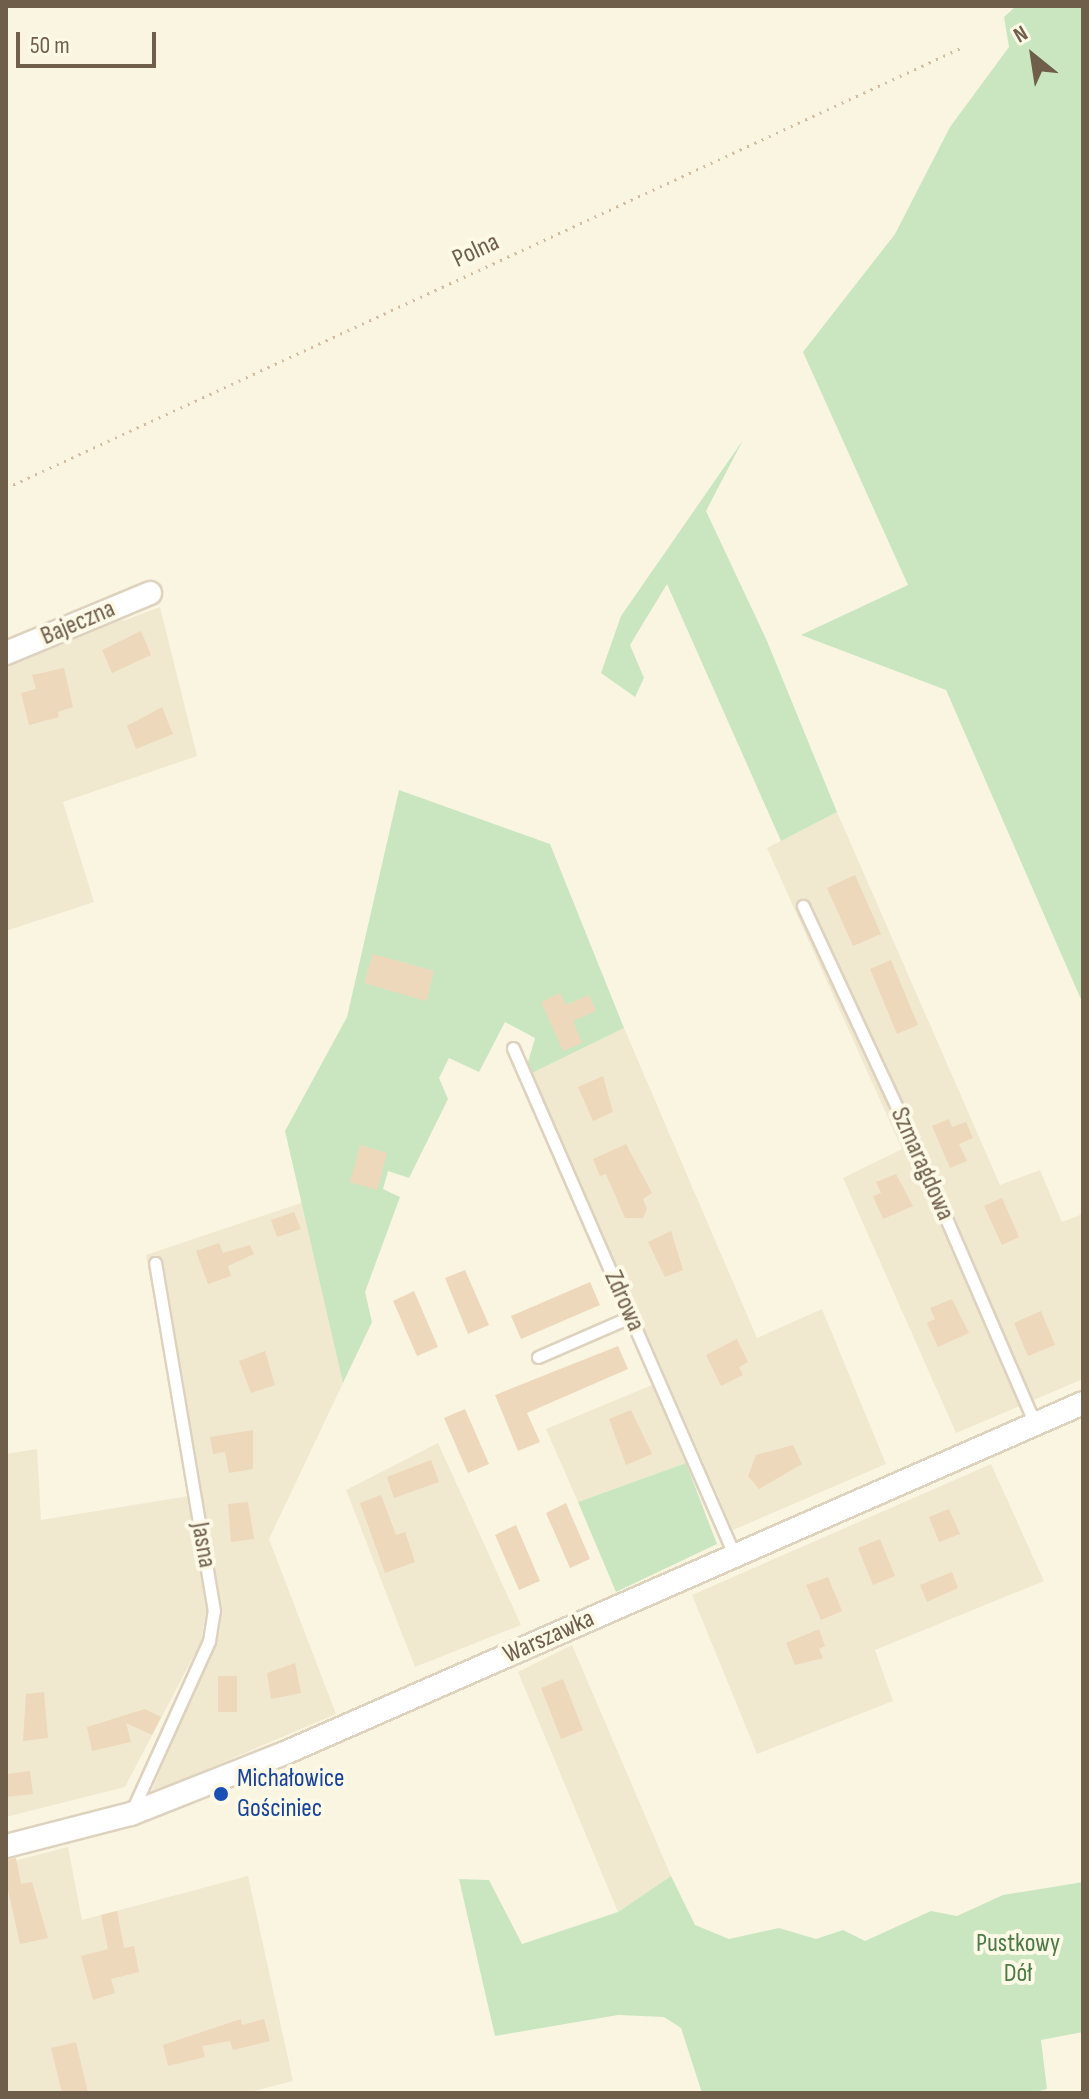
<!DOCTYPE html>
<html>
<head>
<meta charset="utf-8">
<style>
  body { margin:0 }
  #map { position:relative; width:1089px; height:2099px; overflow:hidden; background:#faf5e1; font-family:"Sofia Sans Condensed",sans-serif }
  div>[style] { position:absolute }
  .residential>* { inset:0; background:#f1e8d0 }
  .green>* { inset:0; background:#cae6c1 }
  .building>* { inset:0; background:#edd8bb }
  .path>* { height:3px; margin-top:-1.5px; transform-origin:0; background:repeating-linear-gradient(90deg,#d1bc9f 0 2px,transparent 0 8px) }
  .roads { filter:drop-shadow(2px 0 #ddd2be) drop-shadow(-2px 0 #ddd2be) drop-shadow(0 2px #ddd2be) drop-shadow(0 -2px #ddd2be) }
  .lane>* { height:11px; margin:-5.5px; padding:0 5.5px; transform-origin:5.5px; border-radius:5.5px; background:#fff }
  .street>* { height:22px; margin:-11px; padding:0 11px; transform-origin:11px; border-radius:11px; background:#fff }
  .dots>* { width:22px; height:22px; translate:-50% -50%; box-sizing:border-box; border:4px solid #fdf9e7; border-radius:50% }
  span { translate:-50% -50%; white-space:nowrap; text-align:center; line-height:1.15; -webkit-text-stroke:8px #fdf9e7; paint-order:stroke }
  .street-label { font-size:26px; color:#6f5e4a }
  .transit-label { font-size:26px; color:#164399 }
  .left { translate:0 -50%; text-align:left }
  .park-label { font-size:26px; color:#4c7a46 }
  .frame { position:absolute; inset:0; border:8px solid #6f5e4a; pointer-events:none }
  .north { position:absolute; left:993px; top:16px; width:80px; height:80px; -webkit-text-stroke:6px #fdf9e7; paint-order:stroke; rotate:330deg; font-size:22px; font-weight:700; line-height:32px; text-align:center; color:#6f5e4a }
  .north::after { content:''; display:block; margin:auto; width:28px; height:36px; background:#6f5e4a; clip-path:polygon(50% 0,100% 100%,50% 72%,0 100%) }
  .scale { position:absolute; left:16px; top:32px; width:140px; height:36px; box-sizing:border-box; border:4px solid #6f5e4a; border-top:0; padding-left:10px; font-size:24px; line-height:28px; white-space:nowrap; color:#6f5e4a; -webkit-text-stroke:6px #fdf9e7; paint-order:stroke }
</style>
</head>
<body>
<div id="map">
  <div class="residential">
    <i style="clip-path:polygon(160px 607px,197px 756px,63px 802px,94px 902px,6px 931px,6px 660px,120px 612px,123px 621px)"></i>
    <i style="clip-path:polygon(837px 812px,1000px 1185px,1040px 1170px,1062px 1222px,1083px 1214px,1083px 1379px,956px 1433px,843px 1178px,902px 1149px,767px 848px)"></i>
    <i style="clip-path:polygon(624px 1028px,757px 1338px,822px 1309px,886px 1464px,733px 1530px,532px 1073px)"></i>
    <i style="clip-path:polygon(304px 1202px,343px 1383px,269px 1539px,336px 1714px,151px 1793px,221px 1618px,206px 1611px,201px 1642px,125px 1787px,6px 1817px,6px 1454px,37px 1449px,41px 1520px,189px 1496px,146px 1255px)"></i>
    <i style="clip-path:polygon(652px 1385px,686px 1463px,578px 1502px,546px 1429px)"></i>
    <i style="clip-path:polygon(438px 1443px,521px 1625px,415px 1667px,346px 1490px)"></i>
    <i style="clip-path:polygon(991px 1464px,1044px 1581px,875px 1650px,893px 1701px,757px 1754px,692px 1595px)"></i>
    <i style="clip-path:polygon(572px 1645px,671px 1876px,618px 1912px,518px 1672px)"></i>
    <i style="clip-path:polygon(68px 1847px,82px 1920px,248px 1876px,293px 2081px,246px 2093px,6px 2093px,6px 1863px)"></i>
  </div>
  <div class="green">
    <i style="clip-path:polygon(1016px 6px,1083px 6px,1083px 1004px,946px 690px,801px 635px,908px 585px,803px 352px,895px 234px,950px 127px,1009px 47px,1004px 17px)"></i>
    <i style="clip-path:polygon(743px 440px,706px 511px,767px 641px,837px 812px,781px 841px,667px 584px,630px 645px,644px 678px,635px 697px,601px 673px,621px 616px)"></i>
    <i style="clip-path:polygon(399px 790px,550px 844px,624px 1028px,532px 1073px,528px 1062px,535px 1038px,505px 1022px,479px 1072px,449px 1058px,439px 1078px,448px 1099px,409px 1178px,388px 1171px,383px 1189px,400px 1197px,365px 1292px,372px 1322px,343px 1383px,285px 1131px,347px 1017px)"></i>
    <i style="clip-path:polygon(686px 1463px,717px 1544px,616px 1592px,578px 1502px)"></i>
    <i style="clip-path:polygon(671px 1876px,695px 1925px,729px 1939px,779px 1928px,816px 1939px,843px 1930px,865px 1941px,931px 1911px,957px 1916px,1003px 1895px,1083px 1882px,1083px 2032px,1041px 2040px,1047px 2089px,1031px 2093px,702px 2093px,681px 2028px,664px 2017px,618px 2015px,495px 2036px,459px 1879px,489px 1880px,522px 1944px,618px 1912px)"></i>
  </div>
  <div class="building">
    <i style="clip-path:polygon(141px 631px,151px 655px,112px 673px,102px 650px)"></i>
    <i style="clip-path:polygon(64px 668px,73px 707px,58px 712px,59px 717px,29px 725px,21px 693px,36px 689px,32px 675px)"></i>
    <i style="clip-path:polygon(162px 707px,173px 734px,136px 749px,127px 726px)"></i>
    <i style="clip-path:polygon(855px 875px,881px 934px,853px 946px,827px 888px)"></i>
    <i style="clip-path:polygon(373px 954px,434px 971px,426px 1001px,364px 983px)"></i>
    <i style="clip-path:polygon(891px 960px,918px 1025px,897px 1034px,870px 969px)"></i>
    <i style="clip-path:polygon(560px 993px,566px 1005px,589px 995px,596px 1011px,573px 1021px,582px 1043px,563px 1051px,541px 1002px)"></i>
    <i style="clip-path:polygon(603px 1076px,613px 1112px,593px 1121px,578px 1087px)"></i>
    <i style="clip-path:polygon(949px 1119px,952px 1127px,966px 1122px,973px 1138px,959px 1144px,967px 1161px,950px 1168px,932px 1126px)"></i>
    <i style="clip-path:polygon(626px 1144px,652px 1193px,643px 1199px,647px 1209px,643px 1218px,625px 1218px,606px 1174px,600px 1176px,593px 1159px)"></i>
    <i style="clip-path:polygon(360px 1145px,387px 1153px,377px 1190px,350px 1182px)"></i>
    <i style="clip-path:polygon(896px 1174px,913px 1206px,883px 1219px,873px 1196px,881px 1193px,876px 1182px)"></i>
    <i style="clip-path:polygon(1002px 1198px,1019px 1237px,1002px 1245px,984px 1206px)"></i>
    <i style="clip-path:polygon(294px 1212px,301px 1229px,277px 1237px,271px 1220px)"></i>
    <i style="clip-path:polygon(671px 1231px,683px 1270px,665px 1277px,648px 1242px)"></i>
    <i style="clip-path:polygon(219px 1243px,223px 1253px,250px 1245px,254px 1254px,228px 1266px,231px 1276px,208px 1284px,196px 1251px)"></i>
    <i style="clip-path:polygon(465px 1270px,489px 1325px,468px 1334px,445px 1278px)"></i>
    <i style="clip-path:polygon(590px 1282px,600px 1305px,521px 1339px,511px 1316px)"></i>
    <i style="clip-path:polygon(414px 1291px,438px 1347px,417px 1356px,393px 1301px)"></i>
    <i style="clip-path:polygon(952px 1299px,969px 1333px,938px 1347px,927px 1323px,935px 1319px,930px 1308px)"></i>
    <i style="clip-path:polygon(1041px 1311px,1055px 1345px,1028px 1356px,1014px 1323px)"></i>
    <i style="clip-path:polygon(737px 1339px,748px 1362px,739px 1367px,743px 1375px,721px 1386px,706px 1355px)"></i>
    <i style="clip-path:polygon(618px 1346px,628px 1369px,527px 1413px,540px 1442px,518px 1451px,495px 1395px)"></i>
    <i style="clip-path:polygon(265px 1351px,275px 1385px,251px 1393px,239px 1361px)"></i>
    <i style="clip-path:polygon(465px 1409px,489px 1464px,468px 1473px,444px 1418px)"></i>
    <i style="clip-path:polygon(631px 1410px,652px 1454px,626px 1465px,609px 1419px)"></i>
    <i style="clip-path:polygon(253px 1430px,253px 1469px,229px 1473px,225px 1452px,213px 1454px,210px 1437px)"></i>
    <i style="clip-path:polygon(793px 1445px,802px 1464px,759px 1489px,748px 1476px,756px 1455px)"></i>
    <i style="clip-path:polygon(431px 1460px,439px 1482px,394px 1498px,387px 1477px)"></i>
    <i style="clip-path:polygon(381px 1495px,396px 1535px,405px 1532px,415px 1562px,385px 1573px,360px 1503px)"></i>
    <i style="clip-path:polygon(248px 1502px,254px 1539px,231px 1542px,228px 1504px)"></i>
    <i style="clip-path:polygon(566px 1503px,590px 1559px,570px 1568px,546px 1513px)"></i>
    <i style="clip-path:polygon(949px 1509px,960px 1534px,939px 1542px,929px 1517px)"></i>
    <i style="clip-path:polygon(516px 1525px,540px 1581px,519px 1590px,495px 1535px)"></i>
    <i style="clip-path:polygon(880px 1539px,895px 1576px,873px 1585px,858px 1548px)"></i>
    <i style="clip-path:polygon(952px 1572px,958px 1588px,927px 1602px,920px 1585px)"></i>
    <i style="clip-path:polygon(828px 1577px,842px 1611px,821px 1620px,806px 1585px)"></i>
    <i style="clip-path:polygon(819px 1629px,825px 1646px,819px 1649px,823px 1658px,795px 1665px,786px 1643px)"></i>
    <i style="clip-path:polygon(295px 1663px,301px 1693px,271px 1699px,267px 1673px)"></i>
    <i style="clip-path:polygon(218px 1676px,237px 1676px,237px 1712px,218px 1712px)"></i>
    <i style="clip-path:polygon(563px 1679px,583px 1730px,561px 1739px,541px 1688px)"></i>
    <i style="clip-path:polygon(44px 1692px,48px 1738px,23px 1741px,26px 1694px)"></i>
    <i style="clip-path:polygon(145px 1709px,161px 1717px,152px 1735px,126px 1723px,131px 1742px,92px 1751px,87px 1727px)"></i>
    <i style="clip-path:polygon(30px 1771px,33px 1794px,6px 1797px,6px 1774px)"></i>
    <i style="clip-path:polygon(16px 1858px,21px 1884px,32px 1882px,48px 1938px,20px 1944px,6px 1881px,6px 1860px)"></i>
    <i style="clip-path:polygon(117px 1911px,124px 1948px,134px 1946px,139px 1972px,111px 1979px,115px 1993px,93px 2000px,81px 1956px,108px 1949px,101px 1915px)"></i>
    <i style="clip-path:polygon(241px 2019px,242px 2025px,264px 2019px,270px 2041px,233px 2050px,230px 2041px,202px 2046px,205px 2057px,168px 2066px,163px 2045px)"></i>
    <i style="clip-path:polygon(76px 2042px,88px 2093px,62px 2093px,51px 2048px)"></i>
  </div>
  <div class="path">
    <i style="left:6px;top:488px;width:1051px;rotate:-24.74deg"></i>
  </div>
  <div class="roads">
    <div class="lane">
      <i style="left:803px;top:906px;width:253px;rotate:65deg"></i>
      <i style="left:910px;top:1135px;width:315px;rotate:66.6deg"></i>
      <i style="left:513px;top:1048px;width:552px;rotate:66.41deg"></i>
      <i style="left:538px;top:1357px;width:100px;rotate:-23.5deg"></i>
      <i style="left:131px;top:1813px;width:189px;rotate:-65.6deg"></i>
      <i style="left:209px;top:1641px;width:30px;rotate:-81deg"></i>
      <i style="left:214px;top:1611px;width:353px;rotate:-99.6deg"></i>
    </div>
    <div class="street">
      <i style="left:6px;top:653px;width:156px;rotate:-22.6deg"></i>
      <i style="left:6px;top:1846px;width:129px;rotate:-14.4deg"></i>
      <i style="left:131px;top:1814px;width:166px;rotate:-21.6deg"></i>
      <i style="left:285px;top:1753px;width:871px;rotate:-23.68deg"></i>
    </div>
  </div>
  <div class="dots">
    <i style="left:221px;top:1794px;background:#1a4fb4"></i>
  </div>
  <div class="street-label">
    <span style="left:476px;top:251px;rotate:-25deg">Polna</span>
    <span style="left:78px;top:623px;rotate:-23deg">Bajeczna</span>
    <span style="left:922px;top:1164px;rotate:66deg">Szmaragdowa</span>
    <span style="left:624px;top:1301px;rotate:66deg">Zdrowa</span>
    <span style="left:203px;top:1545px;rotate:80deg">Jasna</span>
    <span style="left:549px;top:1637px;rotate:-24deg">Warszawka</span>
  </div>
  <div class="transit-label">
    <span class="left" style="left:237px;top:1794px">Michałowice<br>Gościniec</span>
  </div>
  <div class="park-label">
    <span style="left:1018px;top:1959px">Pustkowy<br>Dół</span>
  </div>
  <div class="frame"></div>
  <div class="north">N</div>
  <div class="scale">50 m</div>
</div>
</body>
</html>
